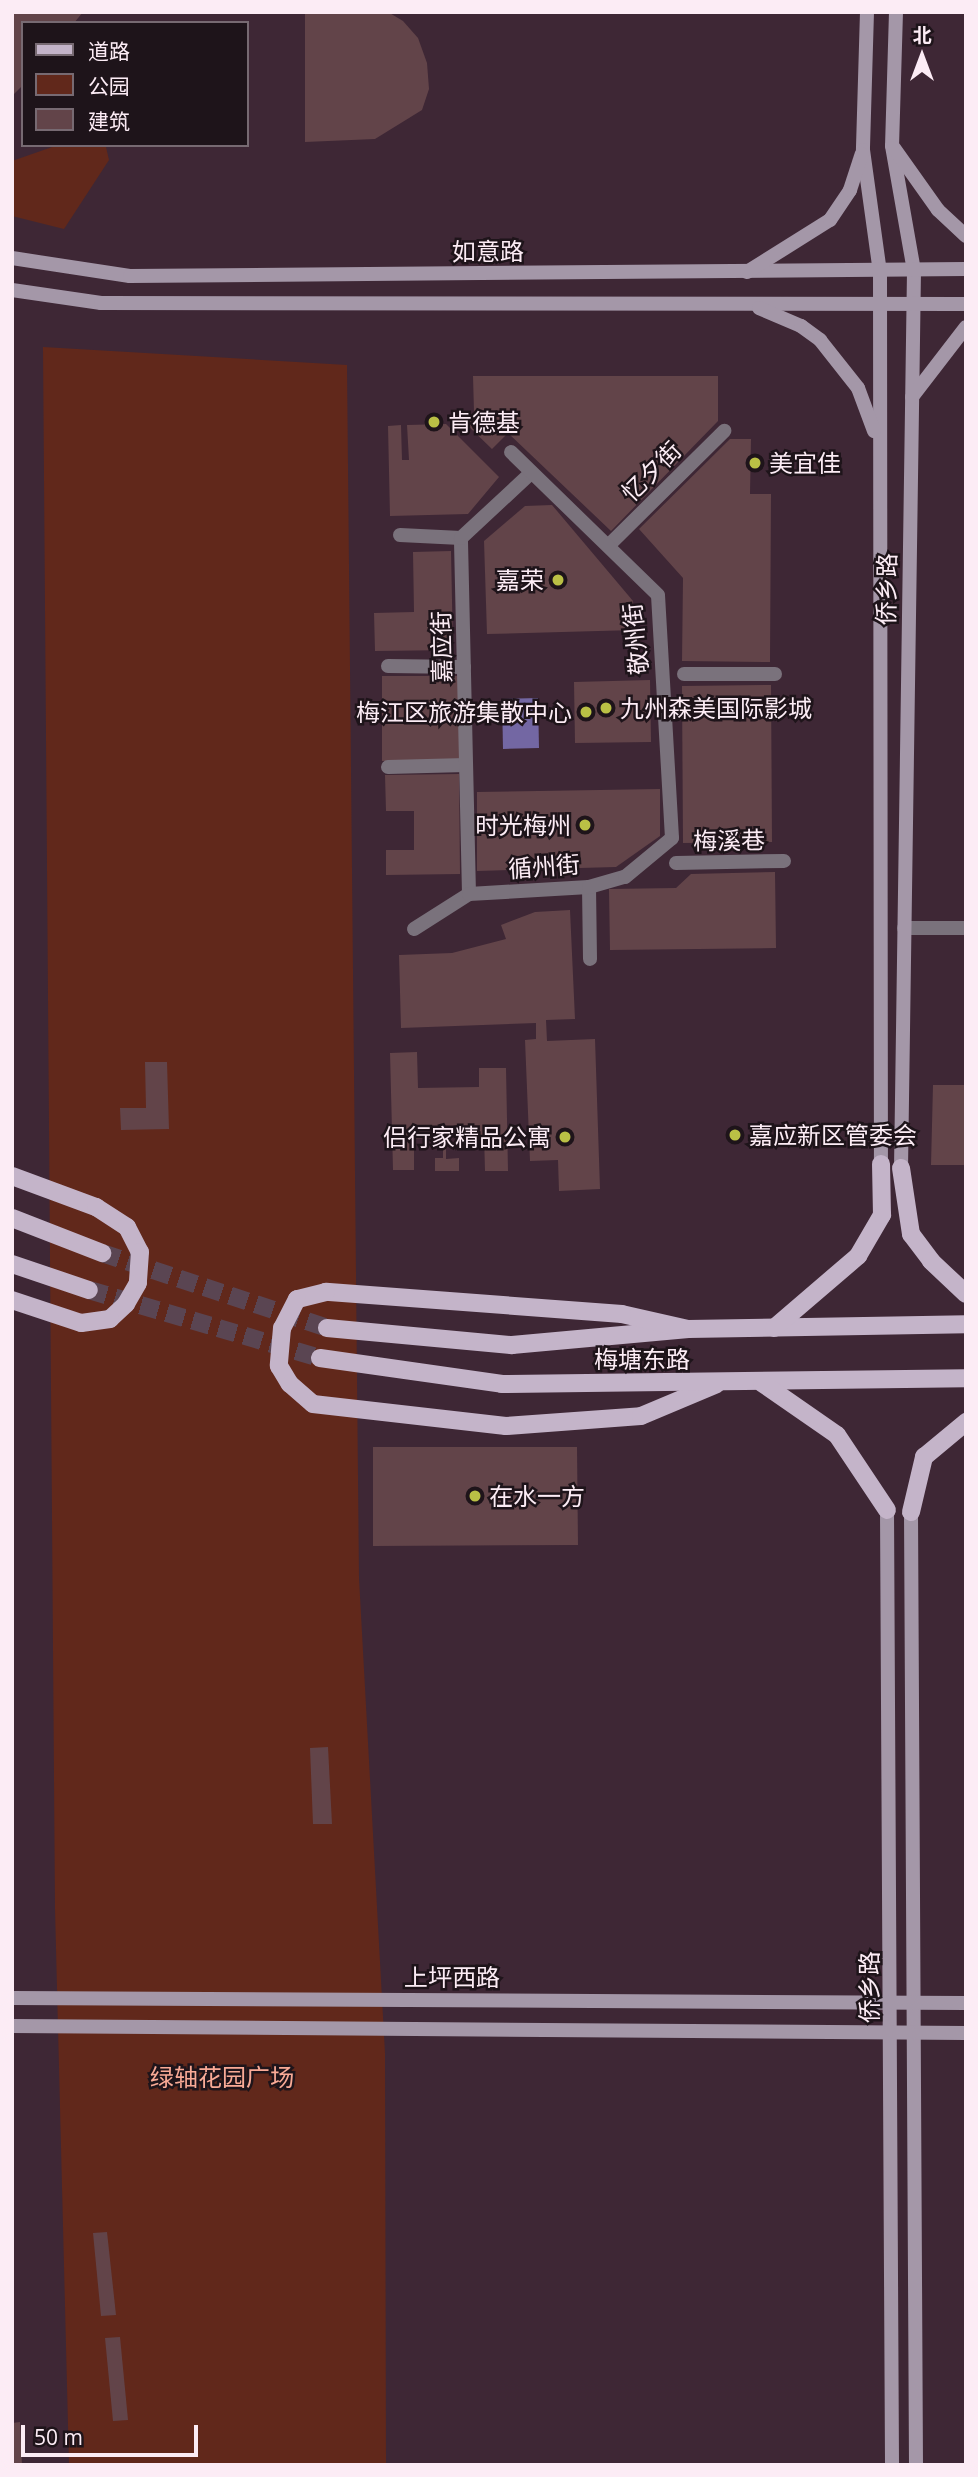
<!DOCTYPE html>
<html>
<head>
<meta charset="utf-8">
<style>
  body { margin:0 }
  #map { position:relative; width:978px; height:2477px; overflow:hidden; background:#3e2735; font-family:"Open Sans","Noto Sans SC",sans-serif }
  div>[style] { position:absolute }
  .green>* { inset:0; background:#61281b }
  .water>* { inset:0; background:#7367a3 }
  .building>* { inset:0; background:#624449 }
  .primary-tunnel>* { height:18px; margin-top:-9px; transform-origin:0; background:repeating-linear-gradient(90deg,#5a4552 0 18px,transparent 0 27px) }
  .street>* { height:14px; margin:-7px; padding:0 7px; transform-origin:7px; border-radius:7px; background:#7a727c }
  .secondary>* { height:14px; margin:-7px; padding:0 7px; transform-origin:7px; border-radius:7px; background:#a497a8 }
  .primary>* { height:18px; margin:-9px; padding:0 9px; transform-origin:9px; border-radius:9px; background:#c4b4c9 }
  .dots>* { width:19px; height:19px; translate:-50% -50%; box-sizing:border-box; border:4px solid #1e141a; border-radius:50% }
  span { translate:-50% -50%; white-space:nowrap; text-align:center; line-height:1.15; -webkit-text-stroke:5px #1e141a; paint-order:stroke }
  .street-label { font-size:24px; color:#fcecf5 }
  .poi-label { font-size:24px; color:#fcecf5 }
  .left { translate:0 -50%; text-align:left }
  .right { translate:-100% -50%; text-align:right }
  .park-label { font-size:24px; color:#f9aa96 }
  .frame { position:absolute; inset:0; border:14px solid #fcecf5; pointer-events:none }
  .legend { position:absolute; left:21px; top:21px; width:228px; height:126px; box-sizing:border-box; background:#1e141a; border:2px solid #776a72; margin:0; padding:9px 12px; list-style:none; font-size:21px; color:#fcecf5 }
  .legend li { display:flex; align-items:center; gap:14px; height:35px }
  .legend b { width:35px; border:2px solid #776a72 }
  .north { position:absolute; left:887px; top:21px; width:70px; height:70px; -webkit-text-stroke:5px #1e141a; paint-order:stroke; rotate:0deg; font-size:19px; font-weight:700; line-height:28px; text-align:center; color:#fcecf5 }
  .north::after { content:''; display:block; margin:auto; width:24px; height:32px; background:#fcecf5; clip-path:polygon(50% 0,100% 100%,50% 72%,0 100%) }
  .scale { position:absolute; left:21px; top:2425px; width:177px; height:32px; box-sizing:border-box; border:4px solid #fcecf5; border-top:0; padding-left:9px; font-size:21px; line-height:24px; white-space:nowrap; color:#fcecf5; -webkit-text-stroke:5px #1e141a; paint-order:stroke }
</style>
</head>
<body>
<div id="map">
  <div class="green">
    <i style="clip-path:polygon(58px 145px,106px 147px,109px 160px,64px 229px,12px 216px,12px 161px)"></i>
    <i style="clip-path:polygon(43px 347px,347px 365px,359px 1578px,385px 2053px,386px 2465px,69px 2465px,55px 1908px)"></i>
  </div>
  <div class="water">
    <i style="clip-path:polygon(538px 698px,539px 748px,503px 749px,502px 699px)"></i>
  </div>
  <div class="building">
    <i style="clip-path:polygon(12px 12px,83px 12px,74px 23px,23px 23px,23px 85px,12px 96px)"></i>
    <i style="clip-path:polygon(305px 12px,388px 12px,403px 21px,418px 38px,427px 63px,429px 89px,422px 110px,375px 139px,305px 142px)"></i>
    <i style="clip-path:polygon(473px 376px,718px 376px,718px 421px,611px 531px,508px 433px,492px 449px,464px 422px,474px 412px)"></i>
    <i style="clip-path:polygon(446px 424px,499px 477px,468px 514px,390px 516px,388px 426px,401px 425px,402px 460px,409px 460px,407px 425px)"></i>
    <i style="clip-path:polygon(730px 439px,751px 439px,750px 494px,771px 494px,770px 662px,682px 661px,683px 578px,639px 529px)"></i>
    <i style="clip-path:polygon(552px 505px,633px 601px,635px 630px,487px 634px,484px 541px,525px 506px)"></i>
    <i style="clip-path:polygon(451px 551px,453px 650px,375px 651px,374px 613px,414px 612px,413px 552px)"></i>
    <i style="clip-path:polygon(382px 676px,460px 676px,460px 761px,382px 761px)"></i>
    <i style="clip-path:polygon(650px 680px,651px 742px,575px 743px,574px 682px)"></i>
    <i style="clip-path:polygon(771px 685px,772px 842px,683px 843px,682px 686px)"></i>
    <i style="clip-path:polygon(459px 774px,460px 874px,386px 875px,386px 850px,414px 850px,414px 811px,386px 811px,385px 775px)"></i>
    <i style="clip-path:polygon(660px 789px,660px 836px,616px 867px,477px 871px,477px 792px)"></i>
    <i style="clip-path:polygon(775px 872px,776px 948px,610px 950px,609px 889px,676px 888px,691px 874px)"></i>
    <i style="clip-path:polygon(570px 910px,575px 1019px,546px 1020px,547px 1041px,595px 1039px,600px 1189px,559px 1191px,558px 1160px,530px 1161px,525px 1040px,536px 1039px,536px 1023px,401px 1028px,399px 955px,452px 953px,506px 939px,501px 925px,535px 912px)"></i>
    <i style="clip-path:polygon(417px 1052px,418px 1088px,479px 1087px,479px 1068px,506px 1068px,508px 1171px,485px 1171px,484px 1135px,446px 1136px,446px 1159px,459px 1158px,459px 1171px,435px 1171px,435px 1158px,443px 1158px,443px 1138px,414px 1139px,414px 1170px,393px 1170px,390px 1053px)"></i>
    <i style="clip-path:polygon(145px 1062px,167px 1062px,169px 1129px,121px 1130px,120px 1108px,146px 1108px)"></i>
    <i style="clip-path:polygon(933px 1085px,966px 1085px,966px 1165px,931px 1165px)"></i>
    <i style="clip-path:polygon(373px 1447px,577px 1447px,578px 1545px,373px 1546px)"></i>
    <i style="clip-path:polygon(328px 1747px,332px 1824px,313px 1824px,310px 1748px)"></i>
    <i style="clip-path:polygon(107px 2232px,116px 2315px,101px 2316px,93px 2233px)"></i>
    <i style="clip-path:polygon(120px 2337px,128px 2420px,113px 2421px,105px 2338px)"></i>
    <i style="clip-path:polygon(20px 2422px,22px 2465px,12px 2465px,12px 2423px)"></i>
  </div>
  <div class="primary-tunnel">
    <i style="left:102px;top:1253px;width:237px;rotate:18.4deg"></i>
    <i style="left:89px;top:1290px;width:241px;rotate:16.4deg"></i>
  </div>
  <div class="street">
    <i style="left:400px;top:535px;width:61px;rotate:2.8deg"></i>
    <i style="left:610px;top:544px;width:161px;rotate:-44.7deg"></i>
    <i style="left:388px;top:666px;width:76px;rotate:0.8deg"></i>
    <i style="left:684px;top:674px;width:91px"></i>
    <i style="left:388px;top:767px;width:78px;rotate:-1.5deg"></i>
    <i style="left:676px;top:863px;width:108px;rotate:-1.1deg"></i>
    <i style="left:589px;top:887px;width:72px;rotate:89.2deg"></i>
    <i style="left:469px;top:894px;width:356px;rotate:-91.3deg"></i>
    <i style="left:461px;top:538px;width:96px;rotate:-42.9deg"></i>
    <i style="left:904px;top:928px;width:62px"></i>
    <i style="left:414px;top:929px;width:65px;rotate:-32.5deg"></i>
    <i style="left:469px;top:894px;width:120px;rotate:-3.3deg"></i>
    <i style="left:589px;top:887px;width:37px;rotate:-16deg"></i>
    <i style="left:625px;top:877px;width:61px;rotate:-39.7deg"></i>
    <i style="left:672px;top:838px;width:243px;rotate:-93.3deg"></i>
    <i style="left:658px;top:595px;width:205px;rotate:-135.8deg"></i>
  </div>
  <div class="secondary">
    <i style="left:867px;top:12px;width:138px;rotate:91.7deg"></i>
    <i style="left:863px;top:150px;width:123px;rotate:82.1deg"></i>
    <i style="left:880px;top:272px;width:892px;rotate:89.94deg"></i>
    <i style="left:896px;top:12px;width:134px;rotate:91.7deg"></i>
    <i style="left:892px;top:146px;width:127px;rotate:80deg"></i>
    <i style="left:914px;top:271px;width:897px;rotate:90.83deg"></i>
    <i style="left:894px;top:148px;width:76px;rotate:54.6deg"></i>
    <i style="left:938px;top:210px;width:38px;rotate:43deg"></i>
    <i style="left:12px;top:258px;width:119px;rotate:8.7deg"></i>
    <i style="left:130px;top:276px;width:836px;rotate:-0.48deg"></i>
    <i style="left:747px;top:272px;width:98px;rotate:-32.1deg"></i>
    <i style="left:830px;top:220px;width:36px;rotate:-56deg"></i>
    <i style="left:850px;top:190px;width:38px;rotate:-72deg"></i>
    <i style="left:12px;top:290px;width:90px;rotate:8.3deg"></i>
    <i style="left:101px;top:303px;width:865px;rotate:0.07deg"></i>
    <i style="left:759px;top:308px;width:46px;rotate:23.2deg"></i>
    <i style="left:801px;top:326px;width:24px;rotate:36deg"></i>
    <i style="left:820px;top:340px;width:61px;rotate:51.6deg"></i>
    <i style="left:858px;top:388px;width:46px;rotate:69.6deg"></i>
    <i style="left:912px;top:397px;width:88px;rotate:-52.4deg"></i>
    <i style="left:887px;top:1510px;width:955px;rotate:89.7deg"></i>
    <i style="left:911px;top:1512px;width:953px;rotate:89.7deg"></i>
    <i style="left:12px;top:1998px;width:954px;rotate:0.3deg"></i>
    <i style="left:12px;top:2026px;width:954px;rotate:0.42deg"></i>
  </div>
  <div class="primary">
    <i style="left:901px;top:1168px;width:67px;rotate:81.4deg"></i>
    <i style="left:911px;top:1234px;width:34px;rotate:53deg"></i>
    <i style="left:931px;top:1261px;width:48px;rotate:43.3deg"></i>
    <i style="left:12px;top:1176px;width:90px;rotate:20.3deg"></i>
    <i style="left:96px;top:1207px;width:37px;rotate:33deg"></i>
    <i style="left:127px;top:1227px;width:28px;rotate:63deg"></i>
    <i style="left:140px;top:1252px;width:31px;rotate:94deg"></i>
    <i style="left:138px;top:1283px;width:24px;rotate:120deg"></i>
    <i style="left:126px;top:1304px;width:22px;rotate:137deg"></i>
    <i style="left:110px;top:1319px;width:29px;rotate:172deg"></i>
    <i style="left:81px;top:1323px;width:73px;rotate:-161.6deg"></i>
    <i style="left:12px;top:1218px;width:97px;rotate:21.3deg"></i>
    <i style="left:12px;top:1264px;width:81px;rotate:18.7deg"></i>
    <i style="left:327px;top:1328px;width:186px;rotate:5.3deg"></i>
    <i style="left:512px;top:1345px;width:177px;rotate:-5.2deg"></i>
    <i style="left:688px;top:1329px;width:278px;rotate:-1deg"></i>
    <i style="left:774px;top:1328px;width:111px;rotate:-40.6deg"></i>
    <i style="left:858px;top:1256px;width:48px;rotate:-59.7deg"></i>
    <i style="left:882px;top:1215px;width:51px;rotate:-91.1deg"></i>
    <i style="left:688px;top:1329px;width:68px;rotate:-167.2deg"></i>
    <i style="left:622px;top:1314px;width:297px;rotate:-175.7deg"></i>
    <i style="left:326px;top:1292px;width:30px;rotate:166deg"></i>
    <i style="left:297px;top:1299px;width:33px;rotate:117deg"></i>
    <i style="left:282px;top:1328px;width:38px;rotate:95deg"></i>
    <i style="left:279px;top:1366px;width:21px;rotate:59deg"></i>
    <i style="left:290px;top:1384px;width:30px;rotate:41deg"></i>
    <i style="left:313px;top:1404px;width:194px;rotate:6.5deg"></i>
    <i style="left:506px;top:1426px;width:135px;rotate:-4.2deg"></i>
    <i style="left:641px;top:1416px;width:82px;rotate:-22.8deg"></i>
    <i style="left:320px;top:1358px;width:184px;rotate:8.1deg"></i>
    <i style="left:502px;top:1384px;width:464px;rotate:-0.7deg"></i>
    <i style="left:762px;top:1383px;width:91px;rotate:34.7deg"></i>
    <i style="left:837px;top:1435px;width:90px;rotate:56.3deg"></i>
    <i style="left:911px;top:1512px;width:57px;rotate:-76.7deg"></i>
    <i style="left:924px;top:1457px;width:55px;rotate:-39.8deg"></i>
  </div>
  <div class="dots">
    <i style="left:434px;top:422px;background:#bac045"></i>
    <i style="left:755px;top:463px;background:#bac045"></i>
    <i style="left:558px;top:580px;background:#bac045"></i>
    <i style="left:606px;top:708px;background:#bac045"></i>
    <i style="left:586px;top:712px;background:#bac045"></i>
    <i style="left:585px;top:825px;background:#bac045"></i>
    <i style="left:735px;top:1135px;background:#bac045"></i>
    <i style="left:565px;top:1137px;background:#bac045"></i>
    <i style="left:475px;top:1496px;background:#bac045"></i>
  </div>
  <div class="street-label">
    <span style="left:488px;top:251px">如意路</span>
    <span style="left:651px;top:471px;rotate:-45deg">忆夕街</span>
    <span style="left:886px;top:589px;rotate:-89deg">侨乡路</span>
    <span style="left:635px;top:639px;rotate:-96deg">敬州街</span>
    <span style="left:441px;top:647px;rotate:-91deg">嘉应街</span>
    <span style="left:729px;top:840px;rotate:-1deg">梅溪巷</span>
    <span style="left:544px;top:866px;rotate:-4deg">循州街</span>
    <span style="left:642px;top:1359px">梅塘东路</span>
    <span style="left:452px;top:1977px">上坪西路</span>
    <span style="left:869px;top:1987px;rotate:-90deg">侨乡路</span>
  </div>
  <div class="poi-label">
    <span class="left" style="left:448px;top:422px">肯德基</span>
    <span class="left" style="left:769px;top:463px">美宜佳</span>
    <span class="right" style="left:544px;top:580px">嘉荣</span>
    <span class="left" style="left:620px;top:708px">九州森美国际影城</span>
    <span class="right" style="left:572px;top:712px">梅江区旅游集散中心</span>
    <span class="right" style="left:571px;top:825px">时光梅州</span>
    <span class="left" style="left:749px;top:1135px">嘉应新区管委会</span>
    <span class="right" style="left:551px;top:1137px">侣行家精品公寓</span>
    <span class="left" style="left:489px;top:1496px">在水一方</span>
  </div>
  <div class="park-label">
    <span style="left:222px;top:2077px">绿轴花园广场</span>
  </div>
  <div class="frame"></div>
  <ul class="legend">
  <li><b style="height:9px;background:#c4b4c9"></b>道路</li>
  <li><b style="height:19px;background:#61281b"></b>公园</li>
  <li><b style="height:19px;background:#624449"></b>建筑</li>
  </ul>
  <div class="north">北</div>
  <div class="scale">50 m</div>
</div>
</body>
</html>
